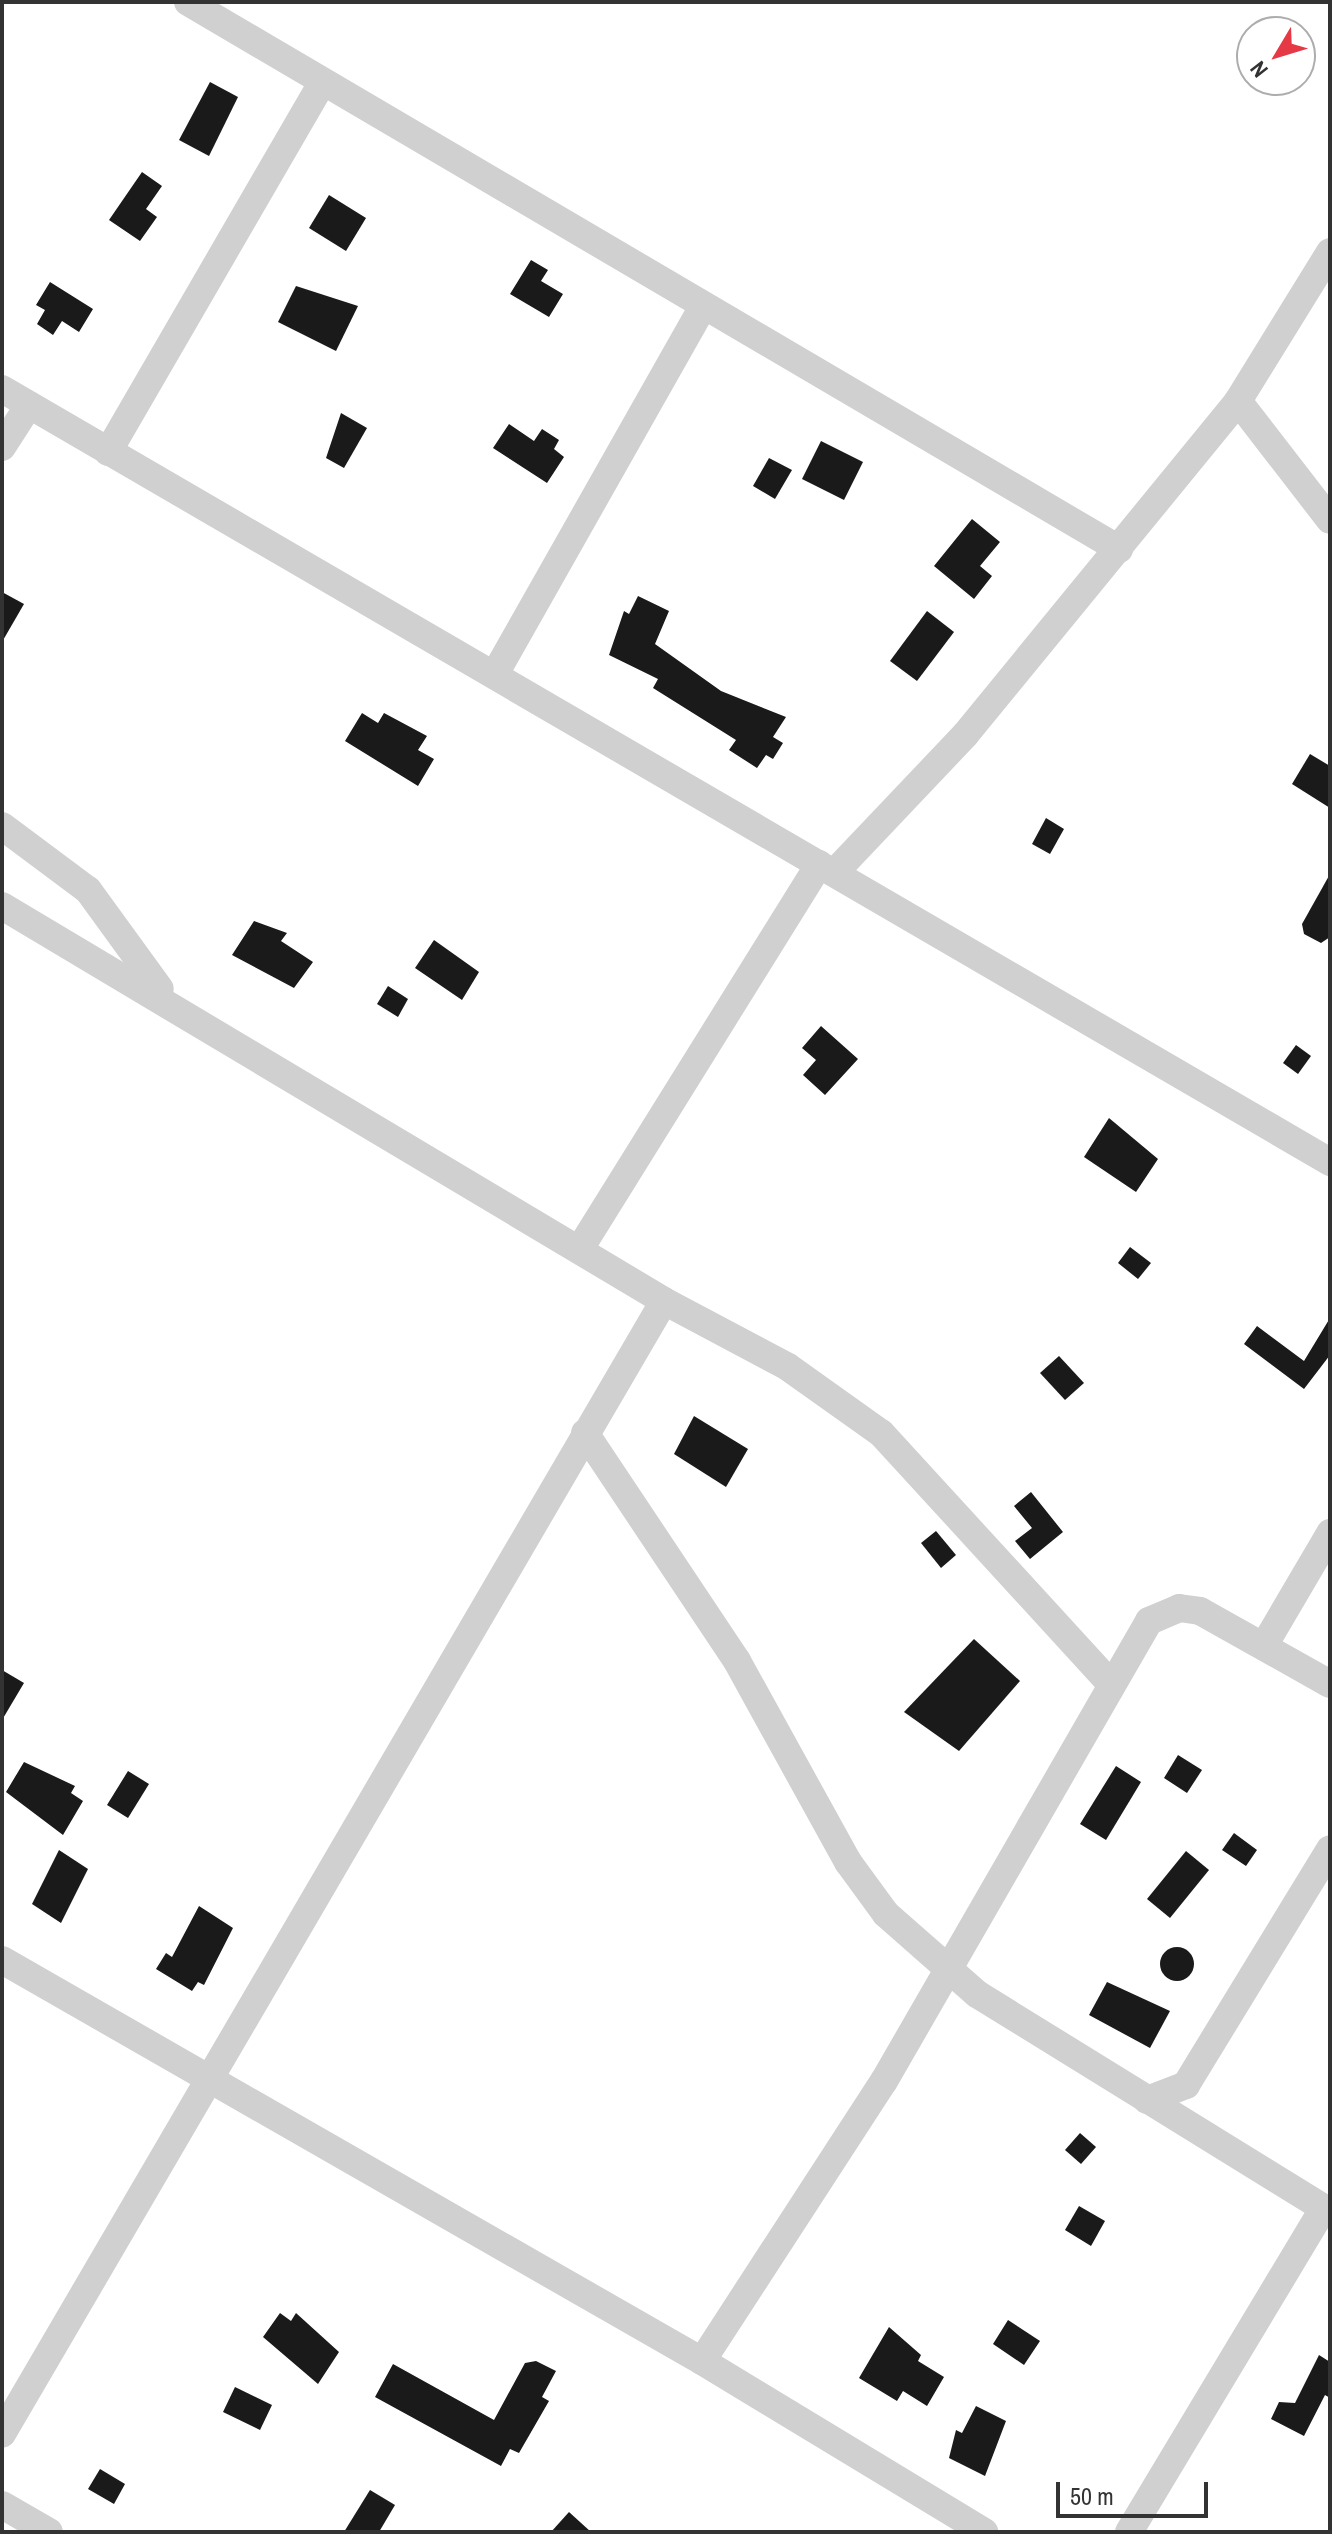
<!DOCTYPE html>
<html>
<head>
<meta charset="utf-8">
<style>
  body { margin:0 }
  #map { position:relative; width:1332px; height:2534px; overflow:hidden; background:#fff; font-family:"Archivo Narrow",sans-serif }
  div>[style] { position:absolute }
  .building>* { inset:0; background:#1a1a1a }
  .round { border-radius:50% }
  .minor>* { height:28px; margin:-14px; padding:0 14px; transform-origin:14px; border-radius:14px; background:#d0d0d0 }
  span { translate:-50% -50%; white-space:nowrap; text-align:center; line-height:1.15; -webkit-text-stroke:8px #fff; paint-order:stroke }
  .frame { position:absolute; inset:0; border:4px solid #333; pointer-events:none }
  .north { position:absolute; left:1236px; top:16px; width:80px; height:80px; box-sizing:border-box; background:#fff; border:2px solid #adadad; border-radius:50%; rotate:232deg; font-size:22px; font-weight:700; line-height:32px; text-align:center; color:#333 }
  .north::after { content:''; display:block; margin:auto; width:28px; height:36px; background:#e63946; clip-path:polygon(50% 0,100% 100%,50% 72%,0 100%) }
  .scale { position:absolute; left:1056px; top:2482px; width:152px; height:36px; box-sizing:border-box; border:4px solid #333; border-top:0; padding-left:10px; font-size:24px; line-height:28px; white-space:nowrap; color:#333; -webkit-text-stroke:6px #fff; paint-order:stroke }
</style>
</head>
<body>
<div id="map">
  <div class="building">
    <i style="clip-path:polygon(210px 82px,238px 97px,209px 156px,179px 140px)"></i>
    <i style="clip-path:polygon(142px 172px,162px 186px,146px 209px,157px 217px,140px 241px,109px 220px)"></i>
    <i style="clip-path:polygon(329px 195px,366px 218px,346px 251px,309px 228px)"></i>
    <i style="clip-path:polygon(531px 260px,548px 270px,541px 281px,563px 294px,549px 317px,510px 294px)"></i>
    <i style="clip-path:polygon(50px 282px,93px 309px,79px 332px,62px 321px,53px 335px,37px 324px,45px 310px,36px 305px)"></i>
    <i style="clip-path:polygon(296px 286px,358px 306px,336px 351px,278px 322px)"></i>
    <i style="clip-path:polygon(341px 413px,367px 428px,344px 468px,326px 458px)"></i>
    <i style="clip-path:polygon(509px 424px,534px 441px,542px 429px,559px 440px,554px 449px,564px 457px,547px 483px,493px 448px)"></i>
    <i style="clip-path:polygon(821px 441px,863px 462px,844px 500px,802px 479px)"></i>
    <i style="clip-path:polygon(769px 458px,792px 470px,775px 499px,753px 486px)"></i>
    <i style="clip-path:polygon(972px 519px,1000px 542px,980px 566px,992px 576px,974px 599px,934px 566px)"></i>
    <i style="clip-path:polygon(2px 592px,24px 604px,2px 642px)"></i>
    <i style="clip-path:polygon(638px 596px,669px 611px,655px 644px,721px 691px,786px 717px,773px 737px,783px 743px,773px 759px,766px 755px,757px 768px,729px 750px,736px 740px,653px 688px,658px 679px,609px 655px,624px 611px,629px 614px)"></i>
    <i style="clip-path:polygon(927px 611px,954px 632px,917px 681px,890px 661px)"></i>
    <i style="clip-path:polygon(362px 713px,378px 723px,384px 713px,427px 736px,418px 750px,434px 759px,418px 786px,345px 741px)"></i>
    <i style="clip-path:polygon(1310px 754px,1330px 766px,1330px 808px,1292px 784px)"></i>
    <i style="clip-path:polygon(1046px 818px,1064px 829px,1050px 854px,1032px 844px)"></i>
    <i style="clip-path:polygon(1330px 874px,1330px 937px,1321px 943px,1304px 934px,1302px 924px)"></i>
    <i style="clip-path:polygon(254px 921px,287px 933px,281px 941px,313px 962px,294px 988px,232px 955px)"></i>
    <i style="clip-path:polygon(434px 940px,479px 972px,462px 1000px,415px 968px)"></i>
    <i style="clip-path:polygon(388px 986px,408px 999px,398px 1017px,377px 1004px)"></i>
    <i style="clip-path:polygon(821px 1026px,858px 1059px,825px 1095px,803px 1075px,816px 1060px,802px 1048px)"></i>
    <i style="clip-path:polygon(1296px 1045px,1311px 1056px,1298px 1074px,1283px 1063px)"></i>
    <i style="clip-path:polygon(1109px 1118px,1158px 1159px,1136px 1192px,1084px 1157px)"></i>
    <i style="clip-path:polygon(1130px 1247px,1151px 1263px,1138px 1279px,1118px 1263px)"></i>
    <i style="clip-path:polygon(1330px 1318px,1330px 1355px,1304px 1389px,1244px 1344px,1257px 1326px,1304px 1361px)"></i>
    <i style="clip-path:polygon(1059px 1356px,1084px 1383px,1065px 1400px,1040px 1373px)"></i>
    <i style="clip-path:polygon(694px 1416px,748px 1449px,726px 1487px,674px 1454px)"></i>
    <i style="clip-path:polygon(1031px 1492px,1063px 1532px,1030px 1559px,1015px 1541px,1032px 1528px,1014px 1506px)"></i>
    <i style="clip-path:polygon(936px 1531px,956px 1555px,941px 1568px,921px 1543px)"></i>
    <i style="clip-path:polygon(974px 1639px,1020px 1681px,959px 1751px,904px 1712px)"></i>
    <i style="clip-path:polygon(2px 1670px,24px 1683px,2px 1720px)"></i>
    <i style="clip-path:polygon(1178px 1755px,1202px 1770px,1187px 1793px,1164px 1778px)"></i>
    <i style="clip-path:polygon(24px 1762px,75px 1786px,71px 1793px,83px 1801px,63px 1835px,6px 1792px)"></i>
    <i style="clip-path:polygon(1116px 1766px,1141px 1782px,1106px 1840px,1080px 1824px)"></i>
    <i style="clip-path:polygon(128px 1771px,149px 1784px,128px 1818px,107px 1805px)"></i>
    <i style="clip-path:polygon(1234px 1833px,1257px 1850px,1246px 1866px,1222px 1850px)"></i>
    <i style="clip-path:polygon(59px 1850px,88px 1869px,61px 1923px,32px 1904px)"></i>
    <i style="clip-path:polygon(1186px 1851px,1209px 1870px,1170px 1918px,1147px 1899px)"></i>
    <i style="clip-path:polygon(199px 1906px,233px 1928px,204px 1985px,198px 1982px,192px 1991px,156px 1969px,166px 1953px,172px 1957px)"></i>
    <i class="round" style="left:1160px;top:1947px;width:34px;height:34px"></i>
    <i style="clip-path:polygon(1107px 1982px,1170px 2011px,1150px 2048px,1089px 2015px)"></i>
    <i style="clip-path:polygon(1080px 2133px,1096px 2147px,1081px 2164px,1065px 2150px)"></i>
    <i style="clip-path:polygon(1079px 2206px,1105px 2221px,1091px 2246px,1065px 2230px)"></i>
    <i style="clip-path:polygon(280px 2313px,291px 2321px,296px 2313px,339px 2352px,318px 2384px,263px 2337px)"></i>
    <i style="clip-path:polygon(1008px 2320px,1040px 2341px,1024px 2365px,993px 2344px)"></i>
    <i style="clip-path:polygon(889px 2327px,921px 2355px,918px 2361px,944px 2377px,927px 2406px,903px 2391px,897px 2401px,859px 2378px)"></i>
    <i style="clip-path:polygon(1319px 2355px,1330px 2362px,1330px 2398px,1325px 2395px,1304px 2436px,1271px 2419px,1279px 2402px,1295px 2403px)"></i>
    <i style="clip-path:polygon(536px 2361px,556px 2371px,542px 2397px,549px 2401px,519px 2453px,510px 2449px,501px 2466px,375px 2397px,393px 2364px,494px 2420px,525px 2363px)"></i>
    <i style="clip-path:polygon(235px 2387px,272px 2405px,260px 2430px,223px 2412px)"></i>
    <i style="clip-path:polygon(976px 2406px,1006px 2421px,985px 2476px,949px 2458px,956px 2430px,962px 2433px)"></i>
    <i style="clip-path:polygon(100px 2469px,125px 2484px,114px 2504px,88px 2489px)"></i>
    <i style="clip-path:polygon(370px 2490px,395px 2505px,379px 2532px,344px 2532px)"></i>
    <i style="clip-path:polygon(569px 2512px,591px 2532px,551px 2532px)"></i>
  </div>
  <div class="minor">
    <i style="left:188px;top:2px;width:1080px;rotate:30.44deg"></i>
    <i style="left:2px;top:389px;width:1537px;rotate:30.2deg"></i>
    <i style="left:1238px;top:401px;width:150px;rotate:52.3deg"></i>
    <i style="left:2px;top:447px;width:50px;rotate:-57.3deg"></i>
    <i style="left:108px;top:452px;width:424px;rotate:-59.9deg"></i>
    <i style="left:495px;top:674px;width:423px;rotate:-60.5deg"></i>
    <i style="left:2px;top:826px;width:107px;rotate:36.7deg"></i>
    <i style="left:88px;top:890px;width:122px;rotate:54deg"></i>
    <i style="left:835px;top:872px;width:189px;rotate:-46.5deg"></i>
    <i style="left:965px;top:735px;width:431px;rotate:-50.7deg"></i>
    <i style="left:1238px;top:401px;width:175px;rotate:-58.3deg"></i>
    <i style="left:2px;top:906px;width:771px;rotate:30.82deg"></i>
    <i style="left:664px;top:1301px;width:1312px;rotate:120.3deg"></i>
    <i style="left:581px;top:1247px;width:451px;rotate:-58.1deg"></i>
    <i style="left:664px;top:1301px;width:140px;rotate:28deg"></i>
    <i style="left:788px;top:1367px;width:114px;rotate:35.4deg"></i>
    <i style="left:881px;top:1433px;width:338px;rotate:47.5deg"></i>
    <i style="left:585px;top:1433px;width:274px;rotate:56.3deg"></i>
    <i style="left:737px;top:1661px;width:230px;rotate:61.1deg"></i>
    <i style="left:848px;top:1862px;width:64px;rotate:53.8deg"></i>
    <i style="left:886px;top:1914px;width:121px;rotate:41.3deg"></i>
    <i style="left:977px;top:1994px;width:415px;rotate:31.7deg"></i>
    <i style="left:1265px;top:1644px;width:129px;rotate:-59.6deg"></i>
    <i style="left:2px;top:1960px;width:807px;rotate:29.81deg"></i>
    <i style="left:702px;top:2361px;width:330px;rotate:31.2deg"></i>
    <i style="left:1147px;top:2100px;width:42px;rotate:-21deg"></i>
    <i style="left:1186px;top:2085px;width:276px;rotate:-58.6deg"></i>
    <i style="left:702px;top:2361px;width:334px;rotate:-57deg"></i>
    <i style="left:884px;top:2081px;width:531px;rotate:-60.05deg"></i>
    <i style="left:1149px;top:1621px;width:33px;rotate:-23deg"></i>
    <i style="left:1179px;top:1608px;width:21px;rotate:8deg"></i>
    <i style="left:1200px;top:1611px;width:149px;rotate:29.3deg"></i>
    <i style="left:2px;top:2505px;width:54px;rotate:29.9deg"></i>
    <i style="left:1129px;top:2532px;width:378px;rotate:-59deg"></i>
  </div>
  <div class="frame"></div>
  <div class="north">N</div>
  <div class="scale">50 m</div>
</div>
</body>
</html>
